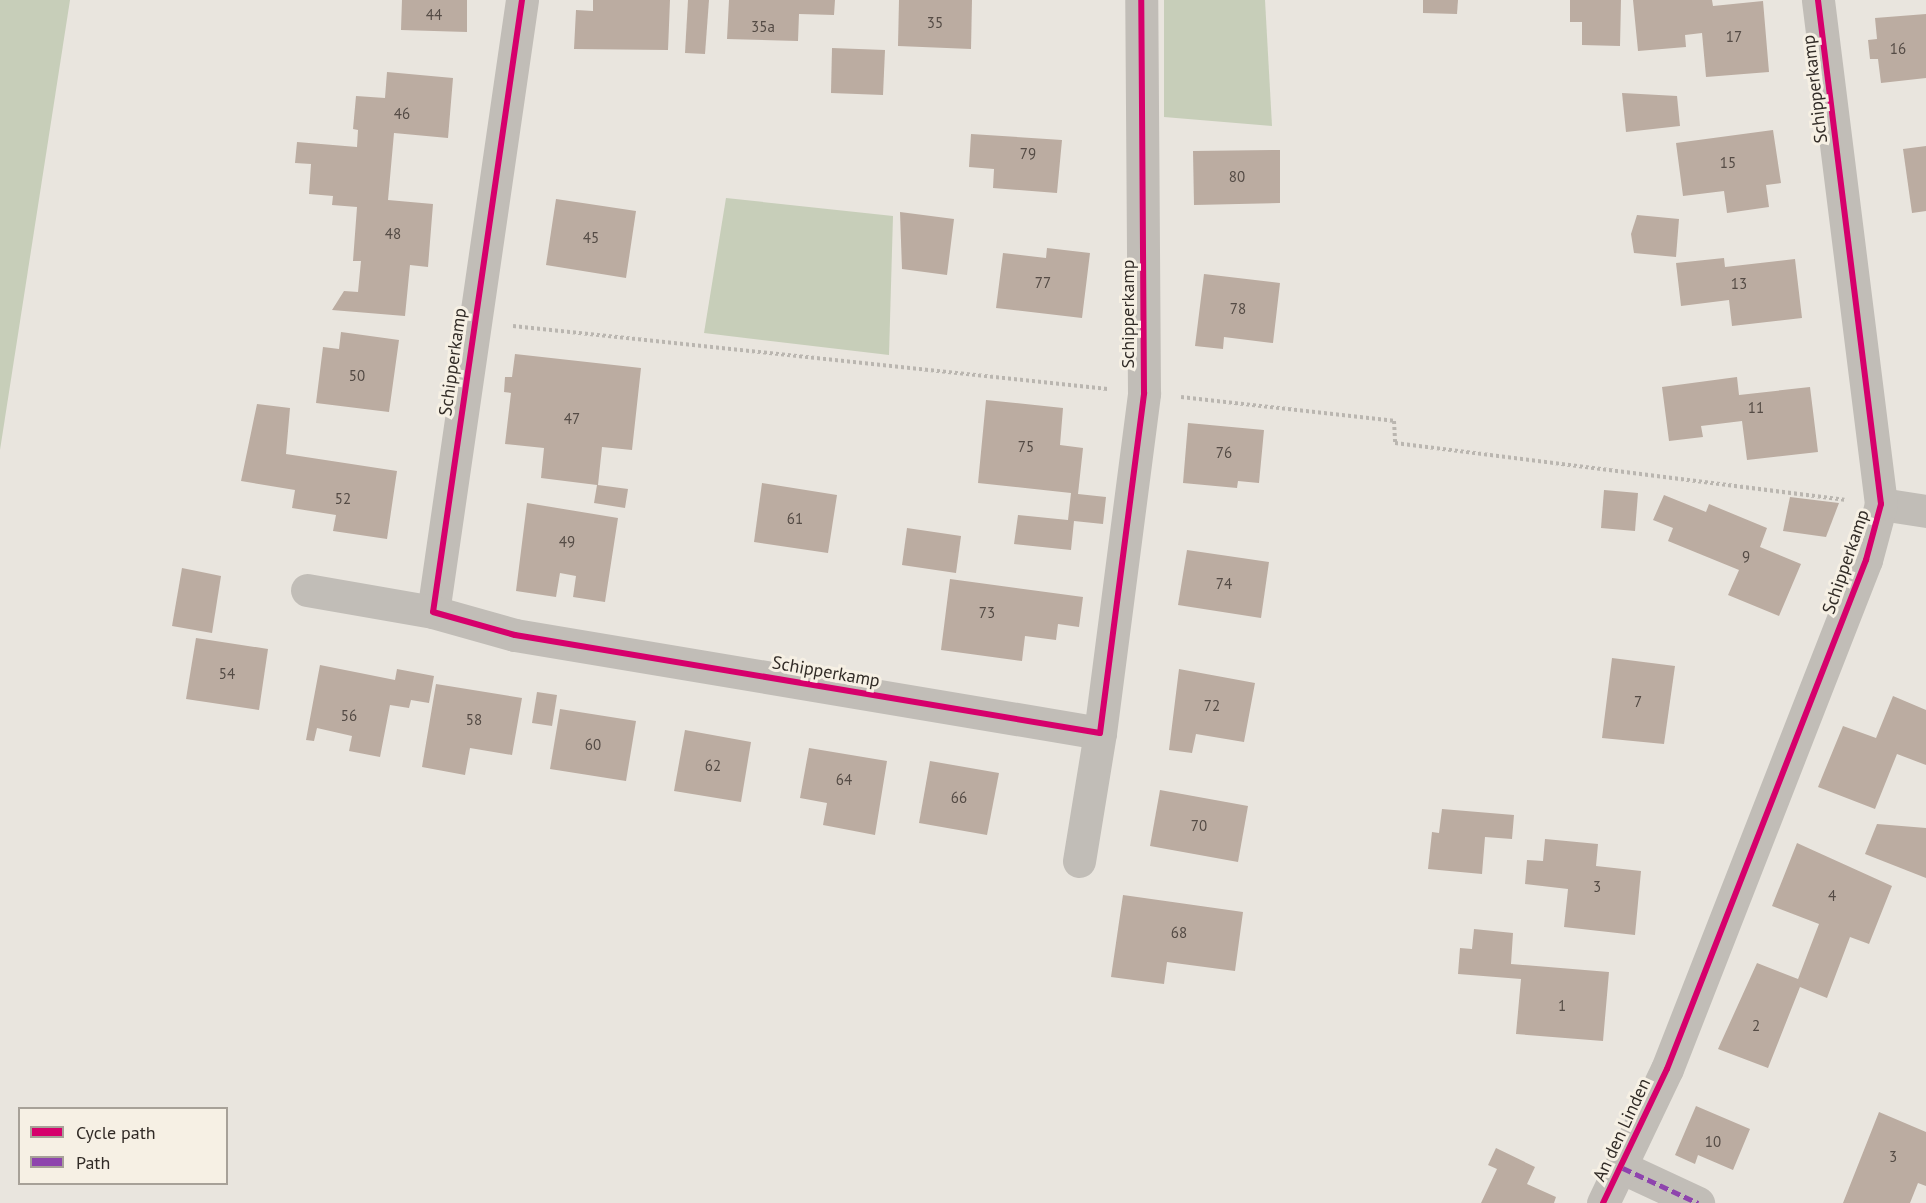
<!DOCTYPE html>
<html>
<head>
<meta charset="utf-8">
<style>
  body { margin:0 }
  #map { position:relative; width:1926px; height:1203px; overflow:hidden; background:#e9e5de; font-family:"PT Sans",sans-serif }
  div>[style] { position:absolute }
  .green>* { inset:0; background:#c7ceb9 }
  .building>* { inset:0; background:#bbaca1 }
  .path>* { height:4px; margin-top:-2px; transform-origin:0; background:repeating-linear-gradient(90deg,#bab6b0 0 3px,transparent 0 6px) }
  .street>* { height:33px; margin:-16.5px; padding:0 16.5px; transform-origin:16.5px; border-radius:16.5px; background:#c1bdb7 }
  .quiet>* { height:4.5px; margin-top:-2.25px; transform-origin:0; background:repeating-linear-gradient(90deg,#8e44ad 0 9px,transparent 0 13.5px) }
  .cycleway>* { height:6px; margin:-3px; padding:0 3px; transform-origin:3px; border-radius:3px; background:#d6006c }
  span { translate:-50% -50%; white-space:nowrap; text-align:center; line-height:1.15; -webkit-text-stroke:6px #f6f0e4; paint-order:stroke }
  .number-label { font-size:15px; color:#544b45 }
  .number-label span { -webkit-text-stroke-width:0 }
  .street-label { font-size:18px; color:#312b26 }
  .legend { position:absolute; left:18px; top:1107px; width:210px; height:78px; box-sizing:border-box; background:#f6f0e4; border:2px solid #a7a198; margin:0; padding:8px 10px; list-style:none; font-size:18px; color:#312b26 }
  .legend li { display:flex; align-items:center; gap:12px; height:30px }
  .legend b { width:30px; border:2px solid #a7a198 }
</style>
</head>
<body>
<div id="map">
  <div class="green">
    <i style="clip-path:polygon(0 0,70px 0,0 450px)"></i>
    <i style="clip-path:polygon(1164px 0,1265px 0,1272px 126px,1164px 117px)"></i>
    <i style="clip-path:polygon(726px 198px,893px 216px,889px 355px,704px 333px)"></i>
  </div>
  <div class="building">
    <i style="clip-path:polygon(402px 0,467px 0,467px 32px,401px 30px)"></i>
    <i style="clip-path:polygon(593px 0,670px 0,668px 50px,574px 49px,576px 10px,593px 11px)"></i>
    <i style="clip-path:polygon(688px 0,709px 0,705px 54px,685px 53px)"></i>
    <i style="clip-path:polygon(729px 0,835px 0,834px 15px,799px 14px,798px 41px,727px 39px)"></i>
    <i style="clip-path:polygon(899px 0,972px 0,971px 49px,898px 46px)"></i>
    <i style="clip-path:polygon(1423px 0,1458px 0,1457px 14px,1423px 13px)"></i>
    <i style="clip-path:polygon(1570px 0,1621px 0,1620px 46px,1582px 45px,1582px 22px,1570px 22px)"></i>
    <i style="clip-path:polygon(1633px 0,1712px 0,1713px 6px,1763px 1px,1769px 72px,1706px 77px,1702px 33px,1685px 35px,1686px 47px,1638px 51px)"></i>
    <i style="clip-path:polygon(1926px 14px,1926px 78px,1881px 83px,1878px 59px,1870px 59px,1868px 40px,1877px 39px,1875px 18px)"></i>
    <i style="clip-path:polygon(832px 48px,885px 50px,883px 95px,831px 93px)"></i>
    <i style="clip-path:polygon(387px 72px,453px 78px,448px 138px,394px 133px,388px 200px,433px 204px,428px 267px,410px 265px,405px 316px,332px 310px,344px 291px,358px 292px,361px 261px,353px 261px,357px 207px,332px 205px,333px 196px,309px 194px,311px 164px,295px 163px,297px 142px,357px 147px,358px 130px,353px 129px,356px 96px,385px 98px)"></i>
    <i style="clip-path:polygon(1622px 93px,1677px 96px,1680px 126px,1626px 132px)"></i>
    <i style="clip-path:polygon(1773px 130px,1781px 183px,1766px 185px,1769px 207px,1727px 213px,1724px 191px,1683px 196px,1676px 143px)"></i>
    <i style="clip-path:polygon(971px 134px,1062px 140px,1057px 193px,993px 188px,994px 169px,969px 167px)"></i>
    <i style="clip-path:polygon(1926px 146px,1926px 211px,1912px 213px,1903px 149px)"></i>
    <i style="clip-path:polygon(1280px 150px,1280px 203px,1194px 205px,1193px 151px)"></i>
    <i style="clip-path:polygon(556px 199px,636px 211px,626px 278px,546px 265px)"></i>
    <i style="clip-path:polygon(900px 212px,954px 219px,947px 275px,902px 269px)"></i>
    <i style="clip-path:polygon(1637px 215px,1679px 219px,1676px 257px,1634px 253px,1631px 234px)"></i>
    <i style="clip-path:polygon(1047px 248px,1090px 253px,1082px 318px,996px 308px,1003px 253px,1046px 258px)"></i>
    <i style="clip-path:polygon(1724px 258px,1725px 267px,1795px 259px,1802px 318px,1732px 326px,1729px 300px,1681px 306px,1676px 263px)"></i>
    <i style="clip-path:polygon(1204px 274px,1280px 283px,1273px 343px,1224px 337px,1223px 349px,1195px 346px)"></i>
    <i style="clip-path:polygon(341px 332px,399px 340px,389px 412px,316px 403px,323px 347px,339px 349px)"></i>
    <i style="clip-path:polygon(515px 354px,641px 368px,632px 450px,602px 447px,598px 485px,628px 489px,625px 508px,594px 503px,597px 485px,541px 478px,544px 448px,505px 444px,511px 393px,504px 392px,505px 377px,512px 377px)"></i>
    <i style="clip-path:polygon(1737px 377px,1739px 395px,1810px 387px,1818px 452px,1747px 460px,1742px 421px,1701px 426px,1703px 437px,1669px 441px,1662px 387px)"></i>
    <i style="clip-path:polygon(986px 400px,1063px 408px,1060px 445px,1083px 448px,1078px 494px,1106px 497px,1103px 524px,1074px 521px,1071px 550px,1014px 544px,1018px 515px,1068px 520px,1071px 493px,978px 483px)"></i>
    <i style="clip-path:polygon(257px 404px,290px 408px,286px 454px,397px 471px,387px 539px,333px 531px,336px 515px,292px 508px,295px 490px,241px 481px)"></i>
    <i style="clip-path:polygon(1188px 423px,1264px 430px,1259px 483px,1238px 481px,1237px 488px,1183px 483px)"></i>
    <i style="clip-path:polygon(762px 483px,837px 495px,828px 553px,754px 542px)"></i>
    <i style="clip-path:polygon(1604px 490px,1638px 493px,1635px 531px,1601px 528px)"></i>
    <i style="clip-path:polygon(1664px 495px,1706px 512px,1709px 504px,1767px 528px,1760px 547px,1801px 564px,1779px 616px,1728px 595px,1739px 570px,1668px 541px,1673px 528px,1653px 520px)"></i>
    <i style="clip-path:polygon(1790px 497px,1839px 503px,1826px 537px,1783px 531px)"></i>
    <i style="clip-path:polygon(527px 503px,618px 518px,605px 602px,573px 597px,576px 576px,560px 573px,556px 597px,516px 591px)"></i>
    <i style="clip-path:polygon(907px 528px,961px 536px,956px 573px,902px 565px)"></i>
    <i style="clip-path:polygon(1187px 550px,1269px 562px,1261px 618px,1178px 605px)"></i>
    <i style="clip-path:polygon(182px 568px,221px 576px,212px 633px,172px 626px)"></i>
    <i style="clip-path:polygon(950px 579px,1083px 597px,1079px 627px,1058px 624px,1056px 640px,1025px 636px,1022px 661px,941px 650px)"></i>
    <i style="clip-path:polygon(196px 638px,268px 649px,259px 710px,186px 699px)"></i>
    <i style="clip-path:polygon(1612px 658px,1675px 666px,1664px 744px,1602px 738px)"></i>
    <i style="clip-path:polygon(320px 665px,395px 680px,397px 669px,434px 676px,429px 703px,411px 700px,409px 708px,390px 705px,380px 757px,349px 751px,352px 736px,317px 728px,314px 741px,306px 740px)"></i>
    <i style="clip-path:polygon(1179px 669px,1255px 683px,1244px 742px,1196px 734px,1192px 753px,1169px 750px)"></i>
    <i style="clip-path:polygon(436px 684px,522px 698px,512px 755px,470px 748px,465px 775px,422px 767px)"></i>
    <i style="clip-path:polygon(537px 692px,557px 695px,552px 726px,532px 723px)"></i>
    <i style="clip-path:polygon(1893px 696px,1926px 710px,1926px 765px,1897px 754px,1875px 809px,1818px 787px,1843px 726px,1876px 738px)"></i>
    <i style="clip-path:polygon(560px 709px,636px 721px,626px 781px,550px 769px)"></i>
    <i style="clip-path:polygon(685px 730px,751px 742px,741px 802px,674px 791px)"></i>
    <i style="clip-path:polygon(809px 748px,887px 761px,875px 835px,823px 825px,827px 803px,800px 798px)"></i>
    <i style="clip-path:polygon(930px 761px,999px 773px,987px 835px,919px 823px)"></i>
    <i style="clip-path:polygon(1160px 790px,1248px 806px,1238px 862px,1150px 846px)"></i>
    <i style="clip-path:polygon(1442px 809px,1514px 815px,1512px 839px,1485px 837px,1482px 874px,1428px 869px,1432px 832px,1439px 833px)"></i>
    <i style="clip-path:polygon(1877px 824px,1926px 828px,1926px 878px,1865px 854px)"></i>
    <i style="clip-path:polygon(1545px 839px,1598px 844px,1596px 866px,1641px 871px,1635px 935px,1564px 927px,1568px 889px,1525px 884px,1527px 860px,1543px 861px)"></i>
    <i style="clip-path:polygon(1797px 843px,1892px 886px,1869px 944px,1850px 937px,1827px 998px,1800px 987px,1768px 1068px,1718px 1049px,1757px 963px,1798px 979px,1819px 924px,1772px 906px)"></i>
    <i style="clip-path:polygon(1123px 895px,1243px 912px,1235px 971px,1167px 962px,1164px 984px,1111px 977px)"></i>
    <i style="clip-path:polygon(1474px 929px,1513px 933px,1511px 964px,1609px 972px,1603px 1041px,1516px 1034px,1521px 979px,1458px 974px,1460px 948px,1472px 949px)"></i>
    <i style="clip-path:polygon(1696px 1106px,1750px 1129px,1733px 1170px,1698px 1155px,1695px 1164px,1675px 1155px)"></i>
    <i style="clip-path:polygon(1879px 1112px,1926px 1132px,1926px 1186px,1918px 1183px,1910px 1203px,1843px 1203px)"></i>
    <i style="clip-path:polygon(1496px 1148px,1535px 1167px,1527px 1184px,1556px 1197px,1554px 1203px,1481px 1203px,1497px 1169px,1488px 1165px)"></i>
  </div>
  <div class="path">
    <i style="left:513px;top:326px;width:598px;rotate:6.04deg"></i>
    <i style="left:1181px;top:397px;width:214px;rotate:6.4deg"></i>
    <i style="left:1394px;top:421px;width:22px;rotate:87deg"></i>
    <i style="left:1395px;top:443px;width:453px;rotate:7.2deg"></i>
  </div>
  <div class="street">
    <i style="left:522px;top:0;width:618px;rotate:98.27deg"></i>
    <i style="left:433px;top:612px;width:85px;rotate:15.7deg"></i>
    <i style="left:515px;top:635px;width:593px;rotate:9.51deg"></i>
    <i style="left:1100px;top:733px;width:343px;rotate:-82.6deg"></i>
    <i style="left:1144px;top:393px;width:393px;rotate:-90.4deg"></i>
    <i style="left:1881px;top:504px;width:46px;rotate:8.8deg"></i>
    <i style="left:307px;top:590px;width:128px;rotate:9.9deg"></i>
    <i style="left:1079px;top:861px;width:130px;rotate:-80.7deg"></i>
    <i style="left:1623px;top:1168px;width:83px;rotate:25deg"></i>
    <i style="left:1603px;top:1203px;width:148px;rotate:-64.5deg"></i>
    <i style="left:1667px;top:1069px;width:547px;rotate:-68.65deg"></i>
    <i style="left:1866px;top:560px;width:58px;rotate:-75deg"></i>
    <i style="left:1881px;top:504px;width:508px;rotate:-97.13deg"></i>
  </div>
  <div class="quiet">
    <i style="left:1623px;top:1168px;width:83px;rotate:25deg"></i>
  </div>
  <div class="cycleway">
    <i style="left:522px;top:0;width:618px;rotate:98.27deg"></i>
    <i style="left:433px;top:612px;width:85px;rotate:15.7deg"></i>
    <i style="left:515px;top:635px;width:593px;rotate:9.51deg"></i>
    <i style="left:1100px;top:733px;width:343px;rotate:-82.6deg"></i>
    <i style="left:1144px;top:393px;width:393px;rotate:-90.4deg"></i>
    <i style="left:1603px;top:1203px;width:148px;rotate:-64.5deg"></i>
    <i style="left:1667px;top:1069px;width:547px;rotate:-68.65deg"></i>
    <i style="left:1866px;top:560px;width:58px;rotate:-75deg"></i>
    <i style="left:1881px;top:504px;width:508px;rotate:-97.13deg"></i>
  </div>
  <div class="number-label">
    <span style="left:434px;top:15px">44</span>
    <span style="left:935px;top:23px">35</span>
    <span style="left:763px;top:27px">35a</span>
    <span style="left:1734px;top:37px">17</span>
    <span style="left:1898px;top:49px">16</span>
    <span style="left:402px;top:114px">46</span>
    <span style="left:1028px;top:154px">79</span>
    <span style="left:1728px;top:163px">15</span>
    <span style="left:1237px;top:177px">80</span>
    <span style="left:393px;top:234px">48</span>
    <span style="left:591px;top:238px">45</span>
    <span style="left:1043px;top:283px">77</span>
    <span style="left:1739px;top:284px">13</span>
    <span style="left:1238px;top:309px">78</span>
    <span style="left:357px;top:376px">50</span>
    <span style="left:1756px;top:408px">11</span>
    <span style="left:572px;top:419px">47</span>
    <span style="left:1026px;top:447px">75</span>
    <span style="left:1224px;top:453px">76</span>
    <span style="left:343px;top:499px">52</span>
    <span style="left:795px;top:519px">61</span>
    <span style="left:567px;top:542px">49</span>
    <span style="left:1746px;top:557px">9</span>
    <span style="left:1224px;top:584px">74</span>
    <span style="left:987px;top:613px">73</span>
    <span style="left:227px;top:674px">54</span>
    <span style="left:1638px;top:702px">7</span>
    <span style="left:1212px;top:706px">72</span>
    <span style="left:349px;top:716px">56</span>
    <span style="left:474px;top:720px">58</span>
    <span style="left:593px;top:745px">60</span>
    <span style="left:713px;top:766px">62</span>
    <span style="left:844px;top:780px">64</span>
    <span style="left:959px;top:798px">66</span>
    <span style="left:1199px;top:826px">70</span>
    <span style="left:1597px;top:887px">3</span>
    <span style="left:1832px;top:896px">4</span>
    <span style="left:1179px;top:933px">68</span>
    <span style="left:1562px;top:1006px">1</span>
    <span style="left:1756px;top:1026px">2</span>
    <span style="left:1713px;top:1142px">10</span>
    <span style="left:1893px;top:1157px">3</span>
  </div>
  <div class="street-label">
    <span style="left:1815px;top:89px;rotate:-97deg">Schipperkamp</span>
    <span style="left:1128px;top:314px;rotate:-90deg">Schipperkamp</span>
    <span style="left:453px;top:362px;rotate:-82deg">Schipperkamp</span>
    <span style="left:1846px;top:562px;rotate:-71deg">Schipperkamp</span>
    <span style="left:826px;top:672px;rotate:10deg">Schipperkamp</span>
    <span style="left:1622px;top:1130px;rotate:-65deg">An den Linden</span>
  </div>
  <ul class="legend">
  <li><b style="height:8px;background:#d6006c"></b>Cycle path</li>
  <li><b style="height:8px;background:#8e44ad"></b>Path</li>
  </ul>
</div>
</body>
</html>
